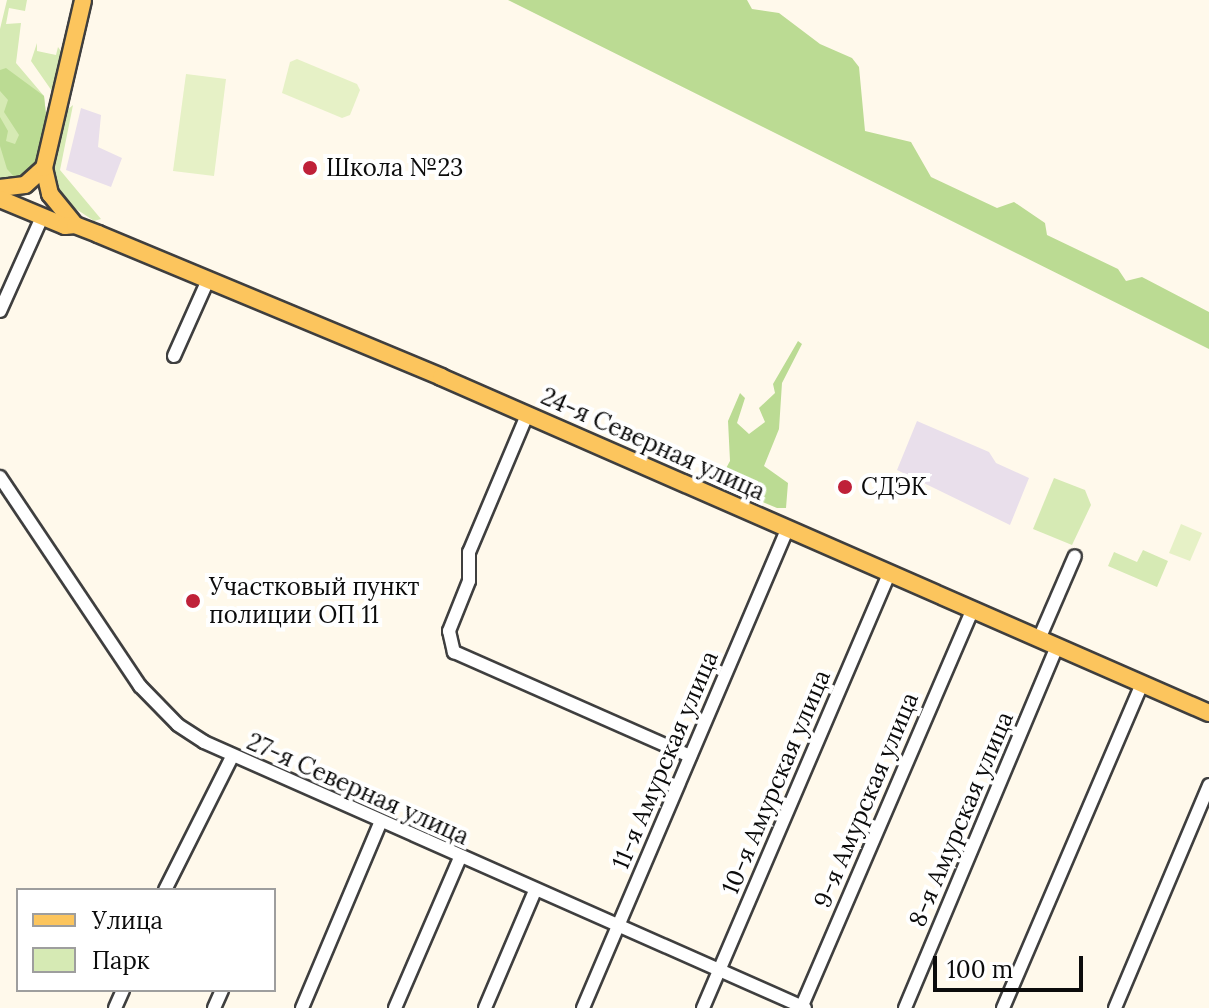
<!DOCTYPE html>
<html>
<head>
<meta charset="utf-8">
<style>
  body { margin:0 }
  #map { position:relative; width:1209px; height:1008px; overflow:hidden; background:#fff9eb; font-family:Lora,serif }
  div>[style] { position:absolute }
  .industrial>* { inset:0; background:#e9dfeb }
  .green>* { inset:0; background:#d6eab4 }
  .forest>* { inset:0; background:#bbdb93 }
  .pitch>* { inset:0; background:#e6f1c6 }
  .roads { filter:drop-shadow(2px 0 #3f3f3f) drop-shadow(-2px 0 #3f3f3f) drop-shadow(0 2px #3f3f3f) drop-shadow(0 -2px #3f3f3f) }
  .minor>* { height:12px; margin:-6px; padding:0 6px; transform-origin:6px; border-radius:6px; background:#fff }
  .major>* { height:16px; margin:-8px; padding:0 8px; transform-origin:8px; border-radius:8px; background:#fcc55d }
  .dots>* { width:22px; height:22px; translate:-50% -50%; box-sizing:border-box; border:4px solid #fff; border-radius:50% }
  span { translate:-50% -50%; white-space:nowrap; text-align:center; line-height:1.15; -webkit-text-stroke:8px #fff; paint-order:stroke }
  .poi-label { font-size:24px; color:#0c0c0c }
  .left { translate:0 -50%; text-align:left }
  .street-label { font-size:24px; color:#0c0c0c }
  .legend { position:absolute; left:16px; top:888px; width:260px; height:104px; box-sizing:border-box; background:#fff; border:2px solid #9e9e9e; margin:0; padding:10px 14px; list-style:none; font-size:24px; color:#0c0c0c }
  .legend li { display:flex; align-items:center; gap:16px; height:40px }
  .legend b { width:40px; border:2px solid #9e9e9e }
  .scale { position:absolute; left:933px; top:956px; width:150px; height:36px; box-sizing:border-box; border:4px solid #0c0c0c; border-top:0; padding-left:10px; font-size:24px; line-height:28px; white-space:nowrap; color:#0c0c0c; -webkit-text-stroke:6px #fff; paint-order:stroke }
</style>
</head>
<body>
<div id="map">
  <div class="industrial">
    <i style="clip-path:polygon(81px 108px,101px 115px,98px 147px,122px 158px,111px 187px,66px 170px)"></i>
    <i style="clip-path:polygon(917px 421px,989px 452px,996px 463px,1029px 478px,1010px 525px,897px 470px)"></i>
  </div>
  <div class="green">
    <i style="clip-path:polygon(7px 0,27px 0,25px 11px,9px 8px,6px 24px,21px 23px,16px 63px,44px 96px,47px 124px,27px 178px,0 181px,0 29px)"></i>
    <i style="clip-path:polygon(37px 43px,37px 51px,56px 55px,58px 47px,63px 54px,54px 94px,31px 61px)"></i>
    <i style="clip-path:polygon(73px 105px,60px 170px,101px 219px,94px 221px,57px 196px,52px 170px,66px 111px)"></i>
    <i style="clip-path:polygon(1054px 478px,1085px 490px,1091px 505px,1072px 545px,1033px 529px)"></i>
    <i style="clip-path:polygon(1143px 550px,1168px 561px,1157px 587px,1108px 566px,1114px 552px,1137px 562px)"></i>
  </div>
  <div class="forest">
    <i style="clip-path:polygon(508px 0,747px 0,752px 9px,779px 13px,820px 44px,852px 58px,859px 67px,865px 131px,911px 142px,931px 177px,997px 208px,1014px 202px,1045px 223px,1047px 235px,1118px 269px,1126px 281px,1142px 277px,1209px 312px,1209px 349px)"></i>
    <i style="clip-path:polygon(6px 68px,44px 96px,47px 124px,36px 169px,19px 182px,7px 169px,0 146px,0 117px,8px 131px,6px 141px,15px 144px,19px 135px,4px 112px,8px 100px,0 91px,0 70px)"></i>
    <i style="clip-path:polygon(798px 341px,802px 344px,782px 383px,779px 429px,764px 466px,788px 483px,786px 508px,777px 508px,718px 483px,730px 461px,728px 421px,740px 393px,745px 398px,737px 423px,749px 434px,765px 422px,759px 408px,775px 393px,773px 384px)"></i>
  </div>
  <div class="pitch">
    <i style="clip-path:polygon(297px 59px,357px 84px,360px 90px,350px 115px,342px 118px,282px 93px,290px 62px)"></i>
    <i style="clip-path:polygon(186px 74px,226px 79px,214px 176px,173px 171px)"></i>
    <i style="clip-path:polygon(1181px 524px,1202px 533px,1190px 561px,1169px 553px)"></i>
  </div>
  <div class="roads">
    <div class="minor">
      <i style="left:0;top:311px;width:103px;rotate:-65.9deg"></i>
      <i style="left:174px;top:356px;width:83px;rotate:-65.9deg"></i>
      <i style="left:527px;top:415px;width:149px;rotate:112.9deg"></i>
      <i style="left:469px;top:552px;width:29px;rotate:90deg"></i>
      <i style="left:469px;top:581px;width:54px;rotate:111.8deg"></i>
      <i style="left:449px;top:631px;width:22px;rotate:77deg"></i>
      <i style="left:454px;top:652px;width:258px;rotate:23.8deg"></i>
      <i style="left:0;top:477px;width:252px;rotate:56.2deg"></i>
      <i style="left:140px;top:686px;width:54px;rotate:45.7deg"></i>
      <i style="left:178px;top:725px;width:31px;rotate:33deg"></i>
      <i style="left:204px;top:742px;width:657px;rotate:23.87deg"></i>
      <i style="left:1039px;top:639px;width:90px;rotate:-66.6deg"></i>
      <i style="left:165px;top:890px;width:149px;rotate:-63.3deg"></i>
      <i style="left:115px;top:1008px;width:20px;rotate:-66deg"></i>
      <i style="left:214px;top:1008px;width:20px;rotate:-66deg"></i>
      <i style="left:302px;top:1008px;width:201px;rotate:-67.1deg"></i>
      <i style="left:395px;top:1008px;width:163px;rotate:-66.6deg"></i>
      <i style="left:485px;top:1008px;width:127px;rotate:-66.9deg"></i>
      <i style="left:583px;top:1008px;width:520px;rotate:-66.89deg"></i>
      <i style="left:703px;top:1008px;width:472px;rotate:-66.8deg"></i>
      <i style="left:801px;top:1008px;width:433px;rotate:-66.7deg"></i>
      <i style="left:905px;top:1008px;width:392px;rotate:-67.2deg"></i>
      <i style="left:1003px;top:1008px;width:353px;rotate:-66.8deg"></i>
      <i style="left:1115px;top:1008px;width:242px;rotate:-67.1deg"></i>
    </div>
    <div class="major">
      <i style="left:44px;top:168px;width:27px;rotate:77deg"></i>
      <i style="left:50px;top:194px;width:40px;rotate:51deg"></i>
      <i style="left:0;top:188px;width:25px;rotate:-7deg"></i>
      <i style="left:25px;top:185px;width:25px;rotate:-42deg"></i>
      <i style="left:44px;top:168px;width:172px;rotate:-76.9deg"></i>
      <i style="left:0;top:199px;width:70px;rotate:22.6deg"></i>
      <i style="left:65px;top:226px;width:10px;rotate:-6deg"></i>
      <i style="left:75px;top:225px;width:25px;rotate:21deg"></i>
      <i style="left:98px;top:234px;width:372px;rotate:22.6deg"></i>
      <i style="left:441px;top:377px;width:838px;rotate:23.63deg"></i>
    </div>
  </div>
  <div class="dots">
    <i style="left:310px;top:168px;background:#bf2139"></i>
    <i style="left:845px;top:487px;background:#bf2139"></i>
    <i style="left:193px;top:601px;background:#bf2139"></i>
  </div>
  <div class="poi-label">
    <span class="left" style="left:326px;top:168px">Школа №23</span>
    <span class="left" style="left:861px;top:487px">СДЭК</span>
    <span class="left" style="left:209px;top:601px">Участковый пункт<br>полиции ОП 11</span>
  </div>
  <div class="street-label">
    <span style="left:653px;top:444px;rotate:24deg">24-я Северная улица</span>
    <span style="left:665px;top:760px;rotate:-67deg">11-я Амурская улица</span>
    <span style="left:776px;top:782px;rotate:-67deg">10-я Амурская улица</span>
    <span style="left:358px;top:789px;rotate:24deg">27-я Северная улица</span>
    <span style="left:866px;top:800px;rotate:-67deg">9-я Амурская улица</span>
    <span style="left:961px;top:819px;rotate:-67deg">8-я Амурская улица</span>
  </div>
  <ul class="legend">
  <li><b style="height:10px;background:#fcc55d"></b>Улица</li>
  <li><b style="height:22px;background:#d6eab4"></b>Парк</li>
  </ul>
  <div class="scale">100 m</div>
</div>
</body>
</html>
